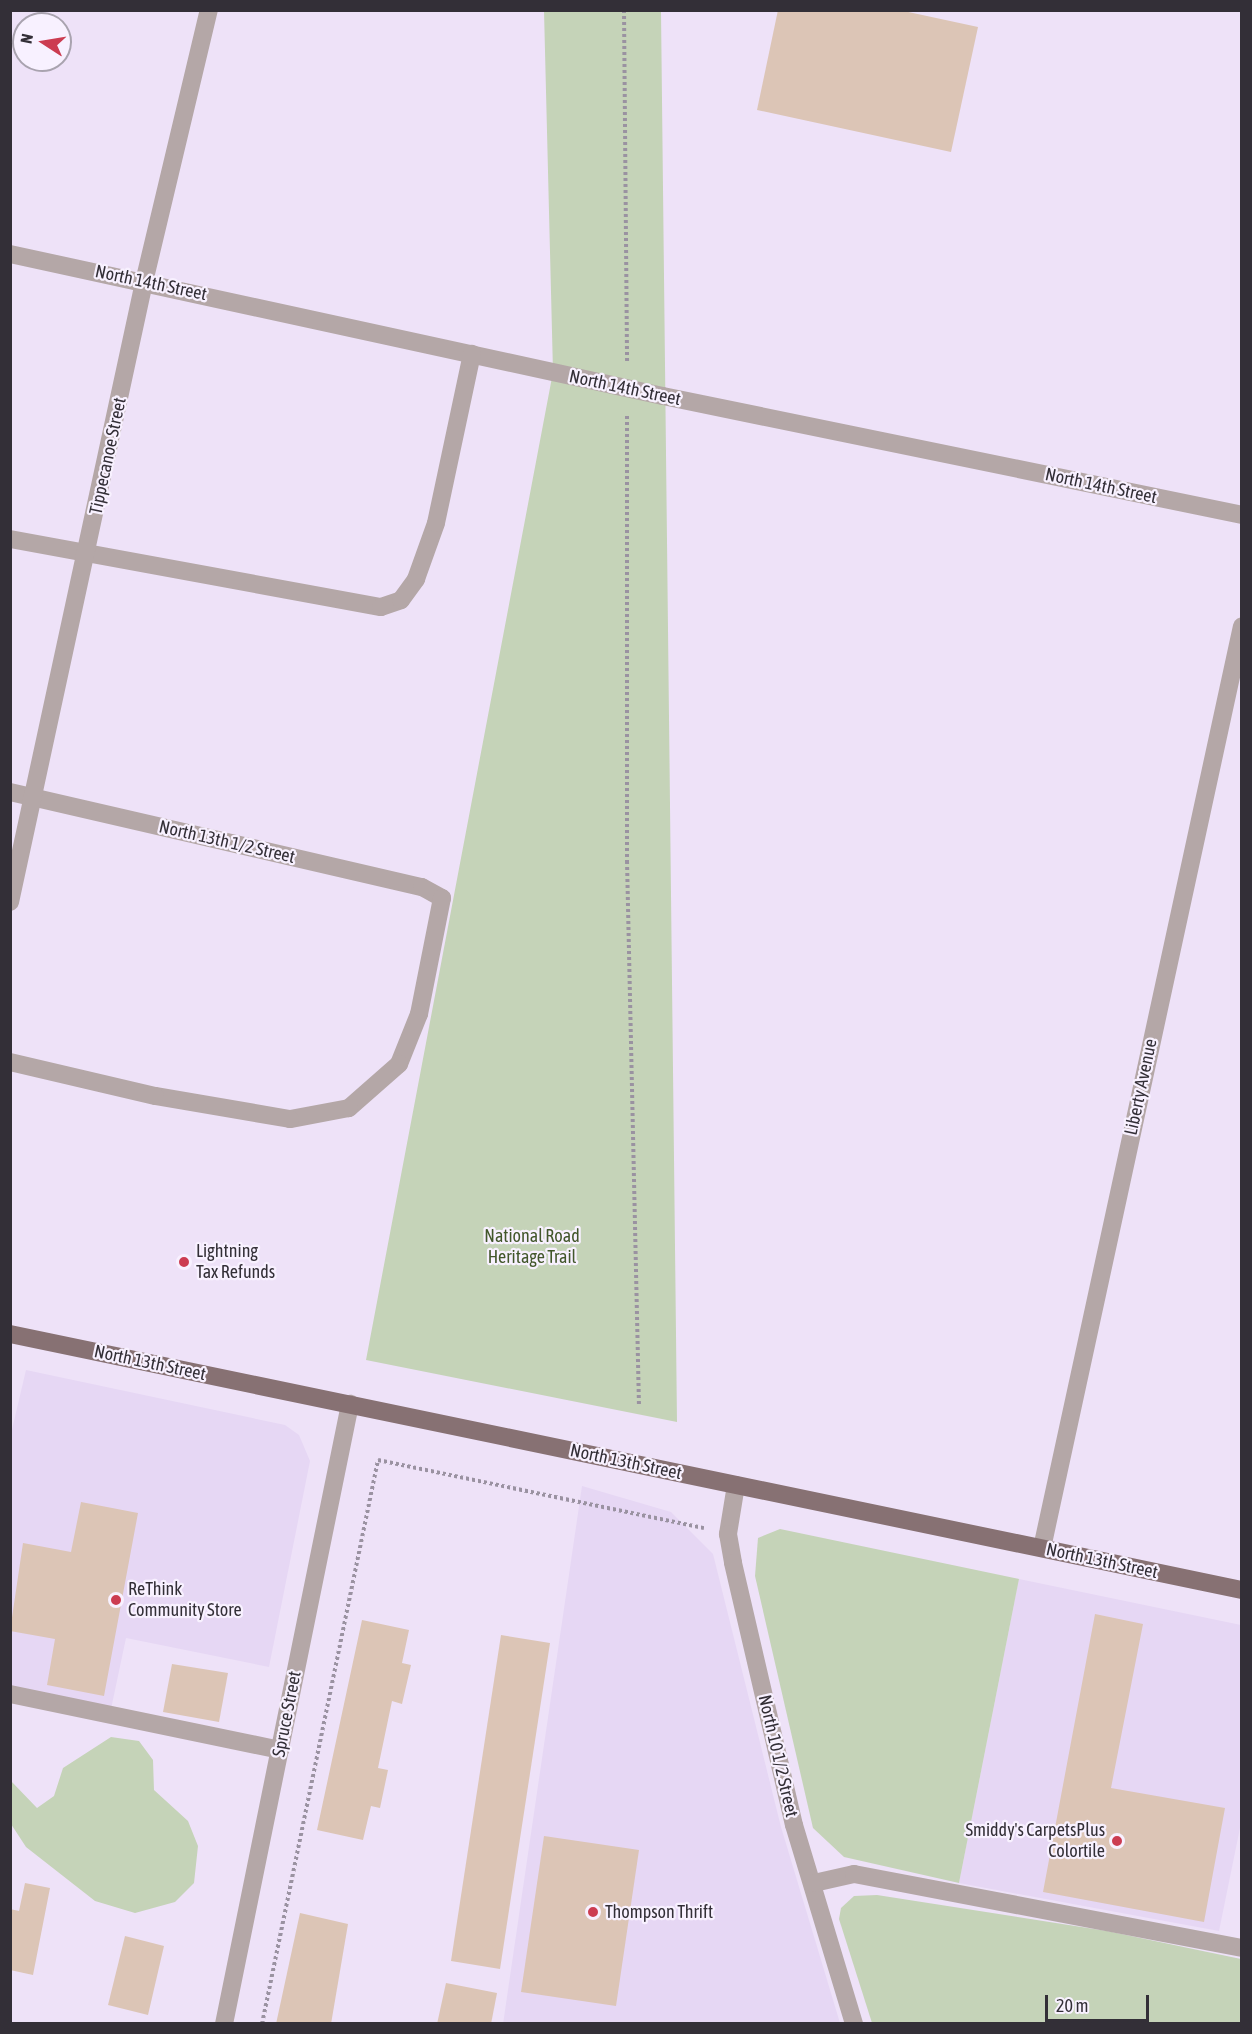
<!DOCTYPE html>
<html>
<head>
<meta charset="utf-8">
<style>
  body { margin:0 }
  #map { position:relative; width:1252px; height:2034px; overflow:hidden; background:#eee2f8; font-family:"Asap Condensed",sans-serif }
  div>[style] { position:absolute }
  .built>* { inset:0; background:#e6d7f4 }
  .green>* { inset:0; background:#c5d3b8 }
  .building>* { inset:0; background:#dcc5b6 }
  .path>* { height:4px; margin-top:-2px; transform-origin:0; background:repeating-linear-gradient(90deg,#9a92a1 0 3px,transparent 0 6px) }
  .minor>* { height:18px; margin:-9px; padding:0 9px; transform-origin:9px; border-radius:9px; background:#b4a7a7 }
  .major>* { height:18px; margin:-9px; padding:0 9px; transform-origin:9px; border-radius:9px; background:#877173 }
  .dots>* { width:16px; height:16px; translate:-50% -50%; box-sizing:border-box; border:3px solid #f8f1ff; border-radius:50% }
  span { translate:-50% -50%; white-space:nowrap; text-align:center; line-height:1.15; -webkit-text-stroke:4.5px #f8f1ff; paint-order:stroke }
  .street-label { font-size:18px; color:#332f37 }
  .park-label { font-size:18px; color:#42572b }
  .poi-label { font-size:18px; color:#332f37 }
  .left { translate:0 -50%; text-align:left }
  .right { translate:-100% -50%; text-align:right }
  .frame { position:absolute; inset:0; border:12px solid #332f37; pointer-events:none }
  .north { position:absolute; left:12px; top:12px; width:60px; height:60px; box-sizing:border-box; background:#f8f1ff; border:2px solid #a9a3af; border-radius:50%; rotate:282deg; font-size:16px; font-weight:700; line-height:24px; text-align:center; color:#332f37 }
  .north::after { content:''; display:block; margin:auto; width:21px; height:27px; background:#cc3c51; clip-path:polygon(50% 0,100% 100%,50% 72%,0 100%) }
  .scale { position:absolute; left:1045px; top:1995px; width:104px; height:27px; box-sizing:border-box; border:3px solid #332f37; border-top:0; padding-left:8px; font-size:18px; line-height:21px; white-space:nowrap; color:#332f37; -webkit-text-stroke:4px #f8f1ff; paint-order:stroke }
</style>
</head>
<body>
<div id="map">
  <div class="built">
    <i style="clip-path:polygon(26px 1370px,285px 1425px,299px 1435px,310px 1461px,269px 1667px,126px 1638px,111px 1709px,11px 1688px,10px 1438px)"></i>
    <i style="clip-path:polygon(582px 1486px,671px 1512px,713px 1554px,781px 1827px,840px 2023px,503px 2024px)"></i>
    <i style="clip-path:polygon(1019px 1579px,1241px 1625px,1241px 1823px,1219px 1931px,959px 1883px)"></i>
  </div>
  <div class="green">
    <i style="clip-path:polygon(544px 11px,661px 11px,677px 1422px,366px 1360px,553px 372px)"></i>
    <i style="clip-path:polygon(780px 1529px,1019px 1579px,959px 1883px,844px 1857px,813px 1828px,755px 1576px,758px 1538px)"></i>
    <i style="clip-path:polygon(111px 1737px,139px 1741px,153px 1760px,154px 1790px,188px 1821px,198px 1846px,194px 1883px,175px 1902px,135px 1913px,95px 1901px,26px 1847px,11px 1824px,11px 1781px,37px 1808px,54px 1796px,63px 1768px)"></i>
    <i style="clip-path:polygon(877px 1895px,1107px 1931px,1241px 1959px,1241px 2023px,872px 2023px,839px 1919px,841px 1908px,854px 1896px)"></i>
  </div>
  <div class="building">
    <i style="clip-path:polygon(778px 10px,899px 10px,978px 27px,951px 152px,757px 110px)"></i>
    <i style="clip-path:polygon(81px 1502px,138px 1513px,104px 1696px,47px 1685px,55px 1639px,10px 1631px,23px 1543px,71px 1552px)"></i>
    <i style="clip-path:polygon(1095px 1614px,1143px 1624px,1111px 1788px,1225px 1808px,1204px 1922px,1043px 1892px)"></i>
    <i style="clip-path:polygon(362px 1620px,409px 1630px,402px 1663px,411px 1665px,402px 1704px,392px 1701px,378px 1768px,388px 1770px,380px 1808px,371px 1806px,363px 1840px,317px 1830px)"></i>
    <i style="clip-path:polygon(501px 1635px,550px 1643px,500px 1969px,451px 1961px)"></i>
    <i style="clip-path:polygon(172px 1664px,228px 1673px,219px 1722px,163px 1712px)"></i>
    <i style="clip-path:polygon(544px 1836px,639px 1850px,616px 2006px,521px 1992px)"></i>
    <i style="clip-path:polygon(25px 1883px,50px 1888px,33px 1975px,10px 1970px,10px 1909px,19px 1911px)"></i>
    <i style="clip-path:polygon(300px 1913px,348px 1924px,331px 2024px,276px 2024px)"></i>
    <i style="clip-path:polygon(125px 1936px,164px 1946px,148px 2015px,108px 2005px)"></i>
    <i style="clip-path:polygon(446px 1983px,497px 1993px,491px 2024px,437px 2024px)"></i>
  </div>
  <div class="path">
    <i style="left:624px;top:10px;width:351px;rotate:89.5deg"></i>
    <i style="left:627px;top:416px;width:445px;rotate:90deg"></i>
    <i style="left:627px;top:861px;width:546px;rotate:88.74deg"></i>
    <i style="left:262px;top:2024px;width:576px;rotate:-78.38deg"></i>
    <i style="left:378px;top:1460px;width:333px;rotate:11.8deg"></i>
  </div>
  <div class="minor">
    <i style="left:10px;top:254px;width:668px;rotate:12.27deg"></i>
    <i style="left:663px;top:396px;width:591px;rotate:11.61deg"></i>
    <i style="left:10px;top:539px;width:377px;rotate:10.4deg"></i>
    <i style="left:381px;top:607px;width:21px;rotate:-19deg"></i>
    <i style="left:401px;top:600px;width:26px;rotate:-54deg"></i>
    <i style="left:416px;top:579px;width:59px;rotate:-70.3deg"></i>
    <i style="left:436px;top:523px;width:173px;rotate:-78deg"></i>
    <i style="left:10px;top:792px;width:423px;rotate:13deg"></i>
    <i style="left:422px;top:887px;width:23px;rotate:29deg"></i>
    <i style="left:442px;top:898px;width:118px;rotate:101.2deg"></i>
    <i style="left:419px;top:1014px;width:54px;rotate:111.8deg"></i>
    <i style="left:399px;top:1064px;width:67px;rotate:138.7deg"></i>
    <i style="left:349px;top:1108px;width:60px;rotate:169.4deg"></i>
    <i style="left:290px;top:1119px;width:137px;rotate:-170.3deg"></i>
    <i style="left:155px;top:1096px;width:149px;rotate:-166.8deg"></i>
    <i style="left:10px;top:902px;width:634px;rotate:-77.8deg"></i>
    <i style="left:144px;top:282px;width:280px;rotate:-76.6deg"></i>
    <i style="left:736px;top:1485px;width:50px;rotate:99.3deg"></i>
    <i style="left:728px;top:1534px;width:29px;rotate:80deg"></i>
    <i style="left:733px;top:1563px;width:269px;rotate:76.9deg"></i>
    <i style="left:794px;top:1825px;width:208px;rotate:73.2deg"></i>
    <i style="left:1042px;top:1548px;width:943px;rotate:-77.76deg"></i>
    <i style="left:10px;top:1694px;width:276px;rotate:11.7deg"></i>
    <i style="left:814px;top:1883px;width:41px;rotate:-12.7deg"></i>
    <i style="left:854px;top:1874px;width:395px;rotate:10.8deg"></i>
    <i style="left:224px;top:2024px;width:633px;rotate:-78.51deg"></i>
  </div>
  <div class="major">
    <i style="left:10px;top:1334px;width:1258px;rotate:11.74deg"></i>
  </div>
  <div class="dots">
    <i style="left:184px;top:1262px;background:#cc3c51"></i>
    <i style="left:116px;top:1600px;background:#cc3c51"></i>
    <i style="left:1117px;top:1841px;background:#cc3c51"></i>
    <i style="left:593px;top:1912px;background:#cc3c51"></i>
  </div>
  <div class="street-label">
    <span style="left:151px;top:283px;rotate:12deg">North 14th Street</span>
    <span style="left:625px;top:388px;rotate:12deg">North 14th Street</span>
    <span style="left:108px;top:456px;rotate:-78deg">Tippecanoe Street</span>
    <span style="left:1101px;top:486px;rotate:12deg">North 14th Street</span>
    <span style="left:227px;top:842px;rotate:13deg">North 13th 1/2 Street</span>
    <span style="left:1141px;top:1087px;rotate:-78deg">Liberty Avenue</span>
    <span style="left:150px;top:1363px;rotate:12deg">North 13th Street</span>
    <span style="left:626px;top:1462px;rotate:12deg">North 13th Street</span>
    <span style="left:1102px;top:1561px;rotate:12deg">North 13th Street</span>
    <span style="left:287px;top:1714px;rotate:-79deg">Spruce Street</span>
    <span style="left:778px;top:1756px;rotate:77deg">North 10 1/2 Street</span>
  </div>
  <div class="park-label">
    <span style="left:532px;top:1247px">National Road<br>Heritage Trail</span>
  </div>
  <div class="poi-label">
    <span class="left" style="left:196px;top:1262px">Lightning<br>Tax Refunds</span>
    <span class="left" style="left:128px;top:1600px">ReThink<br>Community Store</span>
    <span class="right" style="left:1105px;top:1841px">Smiddy's CarpetsPlus<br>Colortile</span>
    <span class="left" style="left:605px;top:1912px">Thompson Thrift</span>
  </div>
  <div class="frame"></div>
  <div class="north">N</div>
  <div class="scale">20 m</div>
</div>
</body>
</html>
